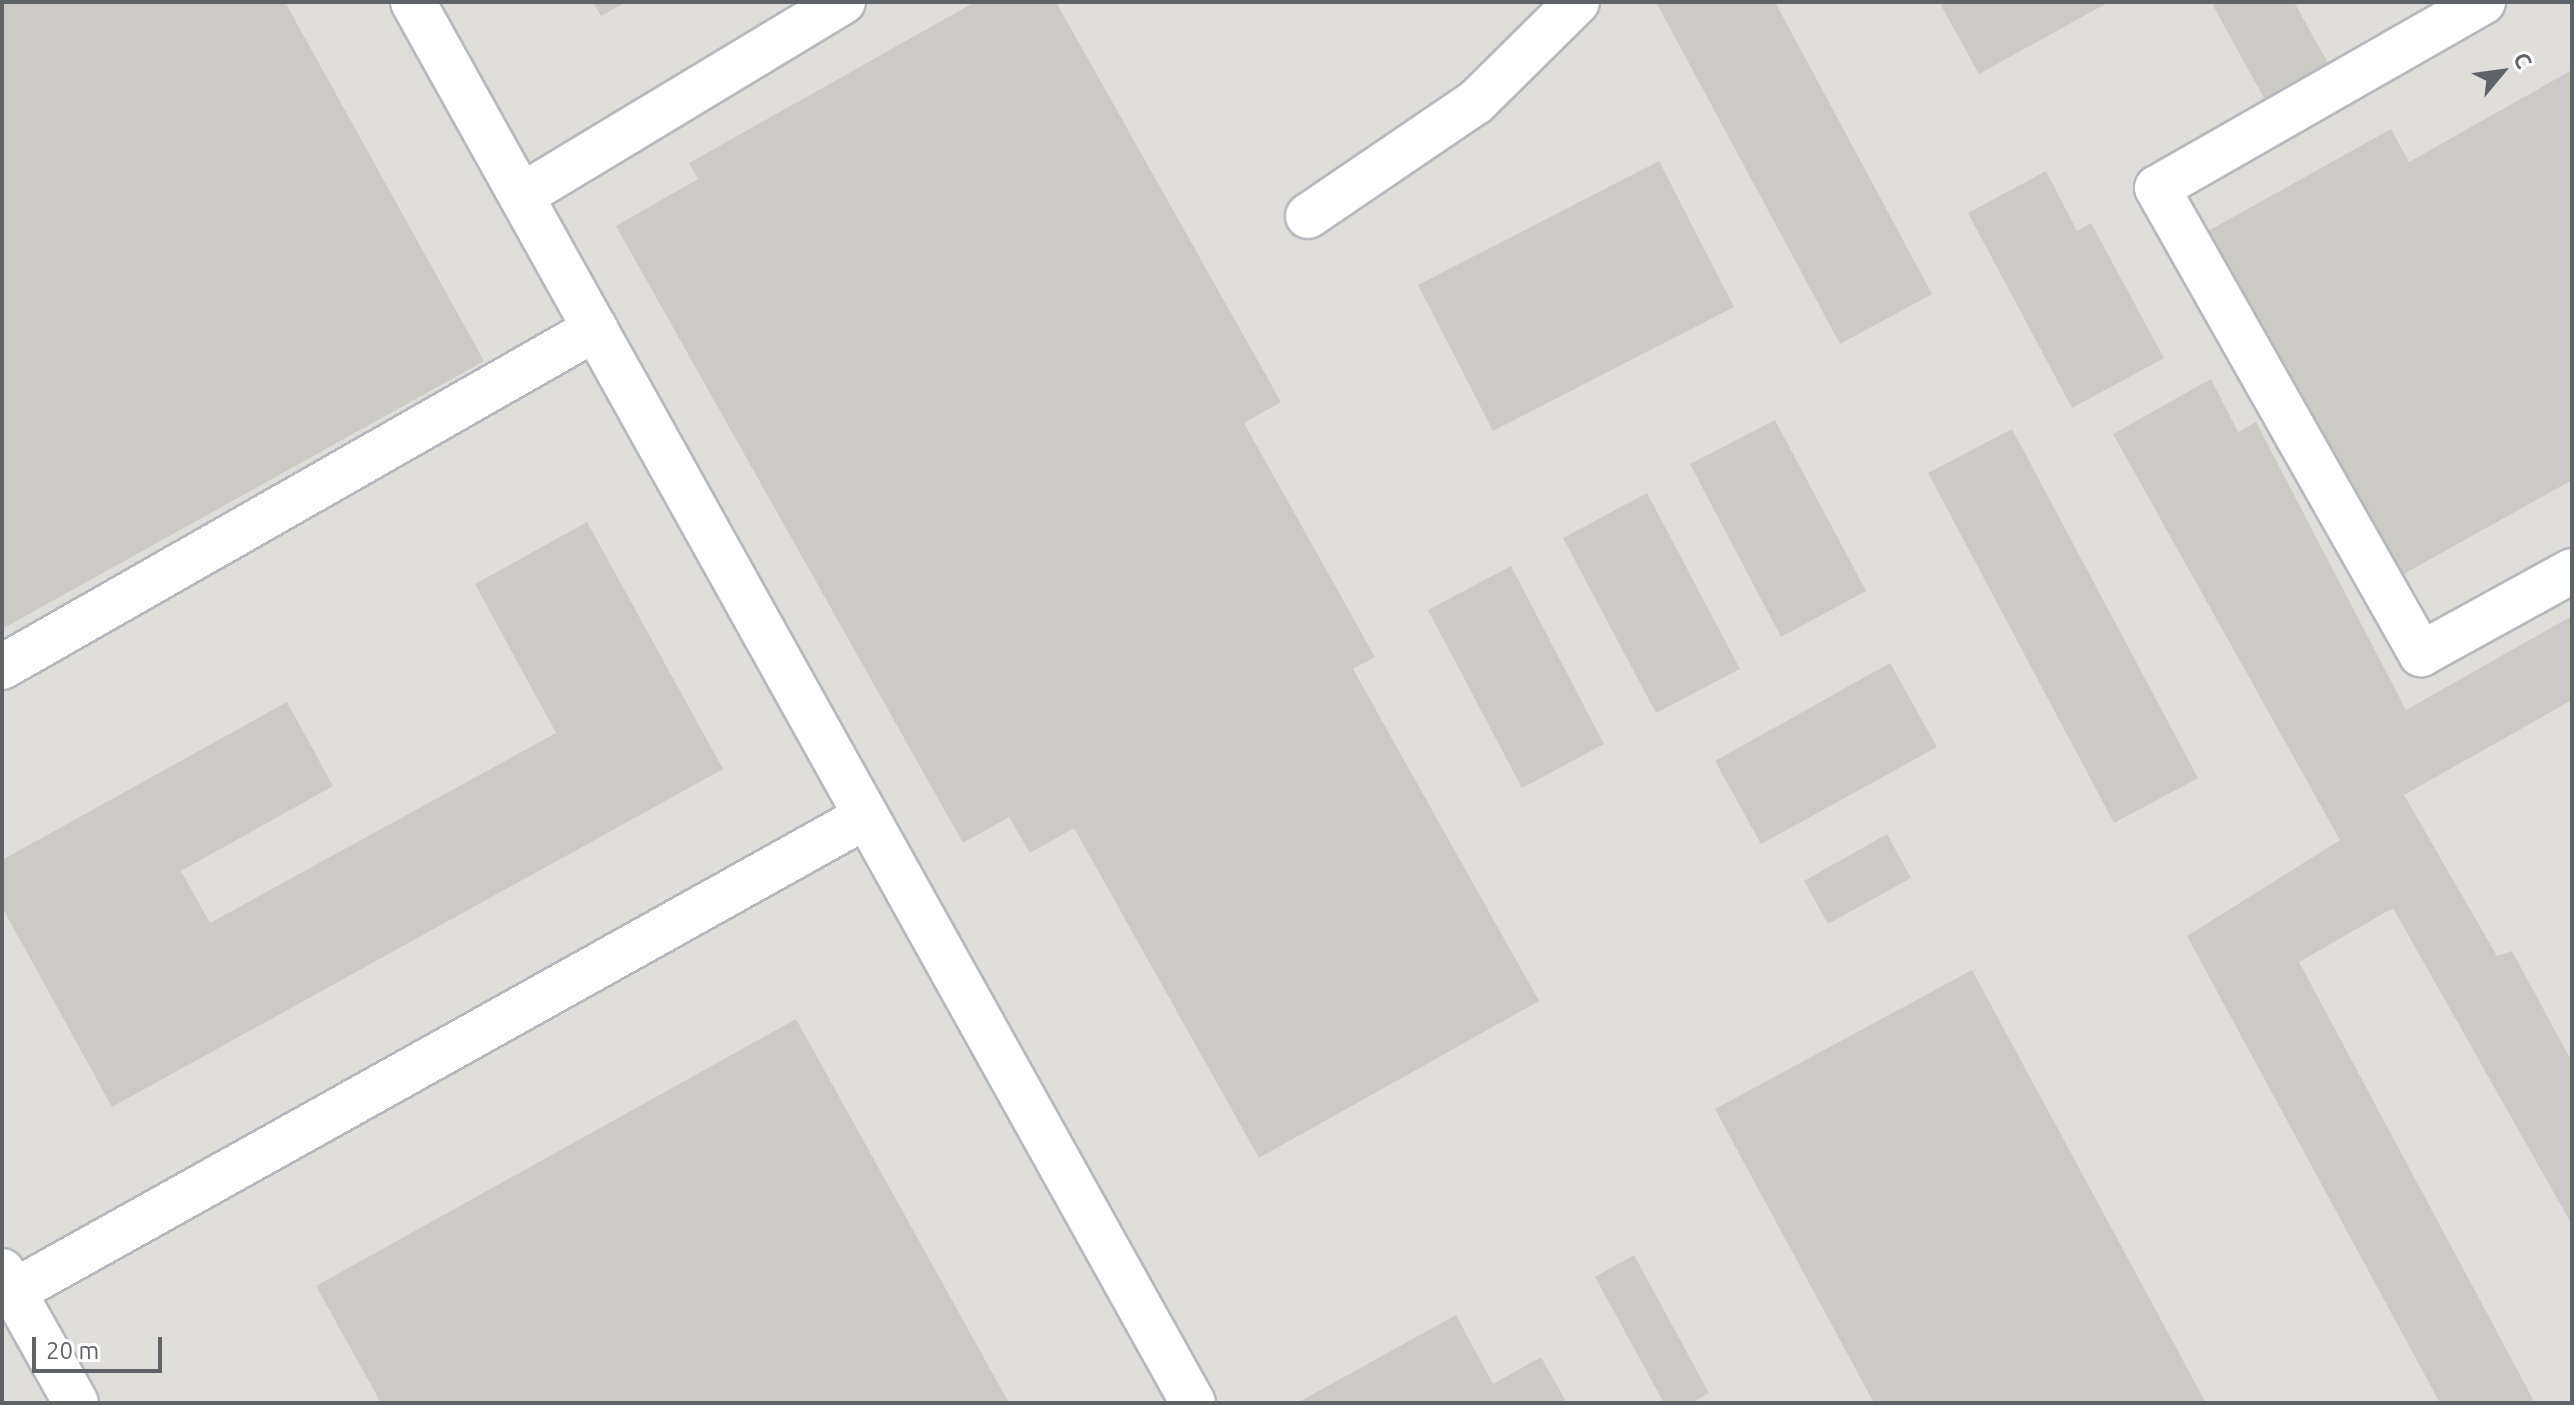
<!DOCTYPE html>
<html>
<head>
<meta charset="utf-8">
<style>
  body { margin:0 }
  #map { position:relative; width:2574px; height:1405px; overflow:hidden; background:#f1efe8; font-family:Ubuntu,sans-serif }
  div>[style] { position:absolute }
  .industrial>* { inset:0; background:#e0deda }
  .building>* { inset:0; background:#cccac5 }
  .roads { filter:drop-shadow(2px 0 #b5b8bc) drop-shadow(-2px 0 #b5b8bc) drop-shadow(0 2px #b5b8bc) drop-shadow(0 -2px #b5b8bc) }
  .minor>* { height:44px; margin:-22px; padding:0 22px; transform-origin:22px; border-radius:22px; background:#fff }
  span { translate:-50% -50%; white-space:nowrap; text-align:center; line-height:1.15; -webkit-text-stroke:6px #fff; paint-order:stroke }
  .frame { position:absolute; inset:0; border:4px solid #5f6368; pointer-events:none }
  .north { position:absolute; left:2462px; top:32px; width:80px; height:80px; -webkit-text-stroke:6px #fff; paint-order:stroke; rotate:61deg; font-size:22px; font-weight:700; line-height:32px; text-align:center; color:#5f6368 }
  .north::after { content:''; display:block; margin:auto; width:28px; height:36px; background:#5f6368; clip-path:polygon(50% 0,100% 100%,50% 72%,0 100%) }
  .scale { position:absolute; left:32px; top:1337px; width:130px; height:36px; box-sizing:border-box; border:4px solid #5f6368; border-top:0; padding-left:10px; font-size:24px; line-height:28px; white-space:nowrap; color:#5f6368; -webkit-text-stroke:6px #fff; paint-order:stroke }
</style>
</head>
<body>
<div id="map">
  <div class="industrial">
    <i style="clip-path:polygon(2px 2px,2572px 2px,2572px 1403px,2px 1403px)"></i>
  </div>
  <div class="building">
    <i style="clip-path:polygon(2px 2px,285px 2px,484px 361px,2px 629px)"></i>
    <i style="clip-path:polygon(593px 2px,626px 2px,601px 16px)"></i>
    <i style="clip-path:polygon(975px 2px,1056px 2px,1281px 402px,1244px 423px,1375px 657px,1353px 669px,1539px 1001px,1259px 1158px,1074px 828px,1030px 853px,1009px 817px,963px 843px,616px 226px,698px 179px,689px 163px)"></i>
    <i style="clip-path:polygon(1656px 2px,1775px 2px,1932px 294px,1840px 344px)"></i>
    <i style="clip-path:polygon(1939px 2px,2109px 2px,1979px 74px)"></i>
    <i style="clip-path:polygon(2211px 2px,2294px 2px,2329px 65px,2265px 100px)"></i>
    <i style="clip-path:polygon(2572px 70px,2572px 480px,2402px 575px,2208px 231px,2391px 129px,2409px 162px)"></i>
    <i style="clip-path:polygon(1659px 161px,1734px 307px,1493px 431px,1418px 285px)"></i>
    <i style="clip-path:polygon(2046px 171px,2077px 231px,2091px 223px,2164px 358px,2072px 408px,1968px 213px)"></i>
    <i style="clip-path:polygon(2211px 379px,2238px 432px,2256px 422px,2406px 710px,2572px 616px,2572px 700px,2404px 795px,2497px 956px,2512px 951px,2572px 1062px,2572px 1225px,2393px 908px,2299px 962px,2535px 1403px,2440px 1403px,2187px 936px,2340px 840px,2113px 434px)"></i>
    <i style="clip-path:polygon(1775px 420px,1866px 591px,1781px 637px,1690px 464px)"></i>
    <i style="clip-path:polygon(2012px 429px,2198px 778px,2114px 823px,1928px 473px)"></i>
    <i style="clip-path:polygon(1647px 493px,1740px 669px,1656px 713px,1563px 538px)"></i>
    <i style="clip-path:polygon(587px 522px,723px 769px,112px 1107px,2px 907px,2px 860px,287px 702px,333px 786px,181px 871px,210px 923px,556px 733px,475px 584px)"></i>
    <i style="clip-path:polygon(1511px 566px,1604px 744px,1522px 788px,1428px 610px)"></i>
    <i style="clip-path:polygon(1890px 663px,1937px 747px,1761px 844px,1715px 761px)"></i>
    <i style="clip-path:polygon(1887px 834px,1911px 878px,1828px 924px,1804px 881px)"></i>
    <i style="clip-path:polygon(1972px 970px,2206px 1403px,1874px 1403px,1715px 1109px)"></i>
    <i style="clip-path:polygon(796px 1019px,1009px 1403px,381px 1403px,316px 1286px)"></i>
    <i style="clip-path:polygon(1634px 1255px,1709px 1393px,1691px 1403px,1664px 1403px,1595px 1277px)"></i>
    <i style="clip-path:polygon(1456px 1315px,1493px 1384px,1541px 1357px,1567px 1403px,1297px 1403px)"></i>
  </div>
  <div class="roads">
    <div class="minor">
      <i style="left:413px;top:2px;width:1603px;rotate:60.89deg"></i>
      <i style="left:2483px;top:2px;width:375px;rotate:150.3deg"></i>
      <i style="left:2157px;top:188px;width:536px;rotate:60.47deg"></i>
      <i style="left:2421px;top:654px;width:172px;rotate:-28.8deg"></i>
      <i style="left:521px;top:196px;width:376px;rotate:-31.1deg"></i>
      <i style="left:1308px;top:216px;width:203px;rotate:-34.2deg"></i>
      <i style="left:1476px;top:102px;width:142px;rotate:-44.7deg"></i>
      <i style="left:2px;top:667px;width:683px;rotate:-29.68deg"></i>
      <i style="left:2px;top:1271px;width:151px;rotate:60.7deg"></i>
      <i style="left:2px;top:1298px;width:988px;rotate:-29.13deg"></i>
    </div>
  </div>
  <div class="frame"></div>
  <div class="north">С</div>
  <div class="scale">20 m</div>
</div>
</body>
</html>
